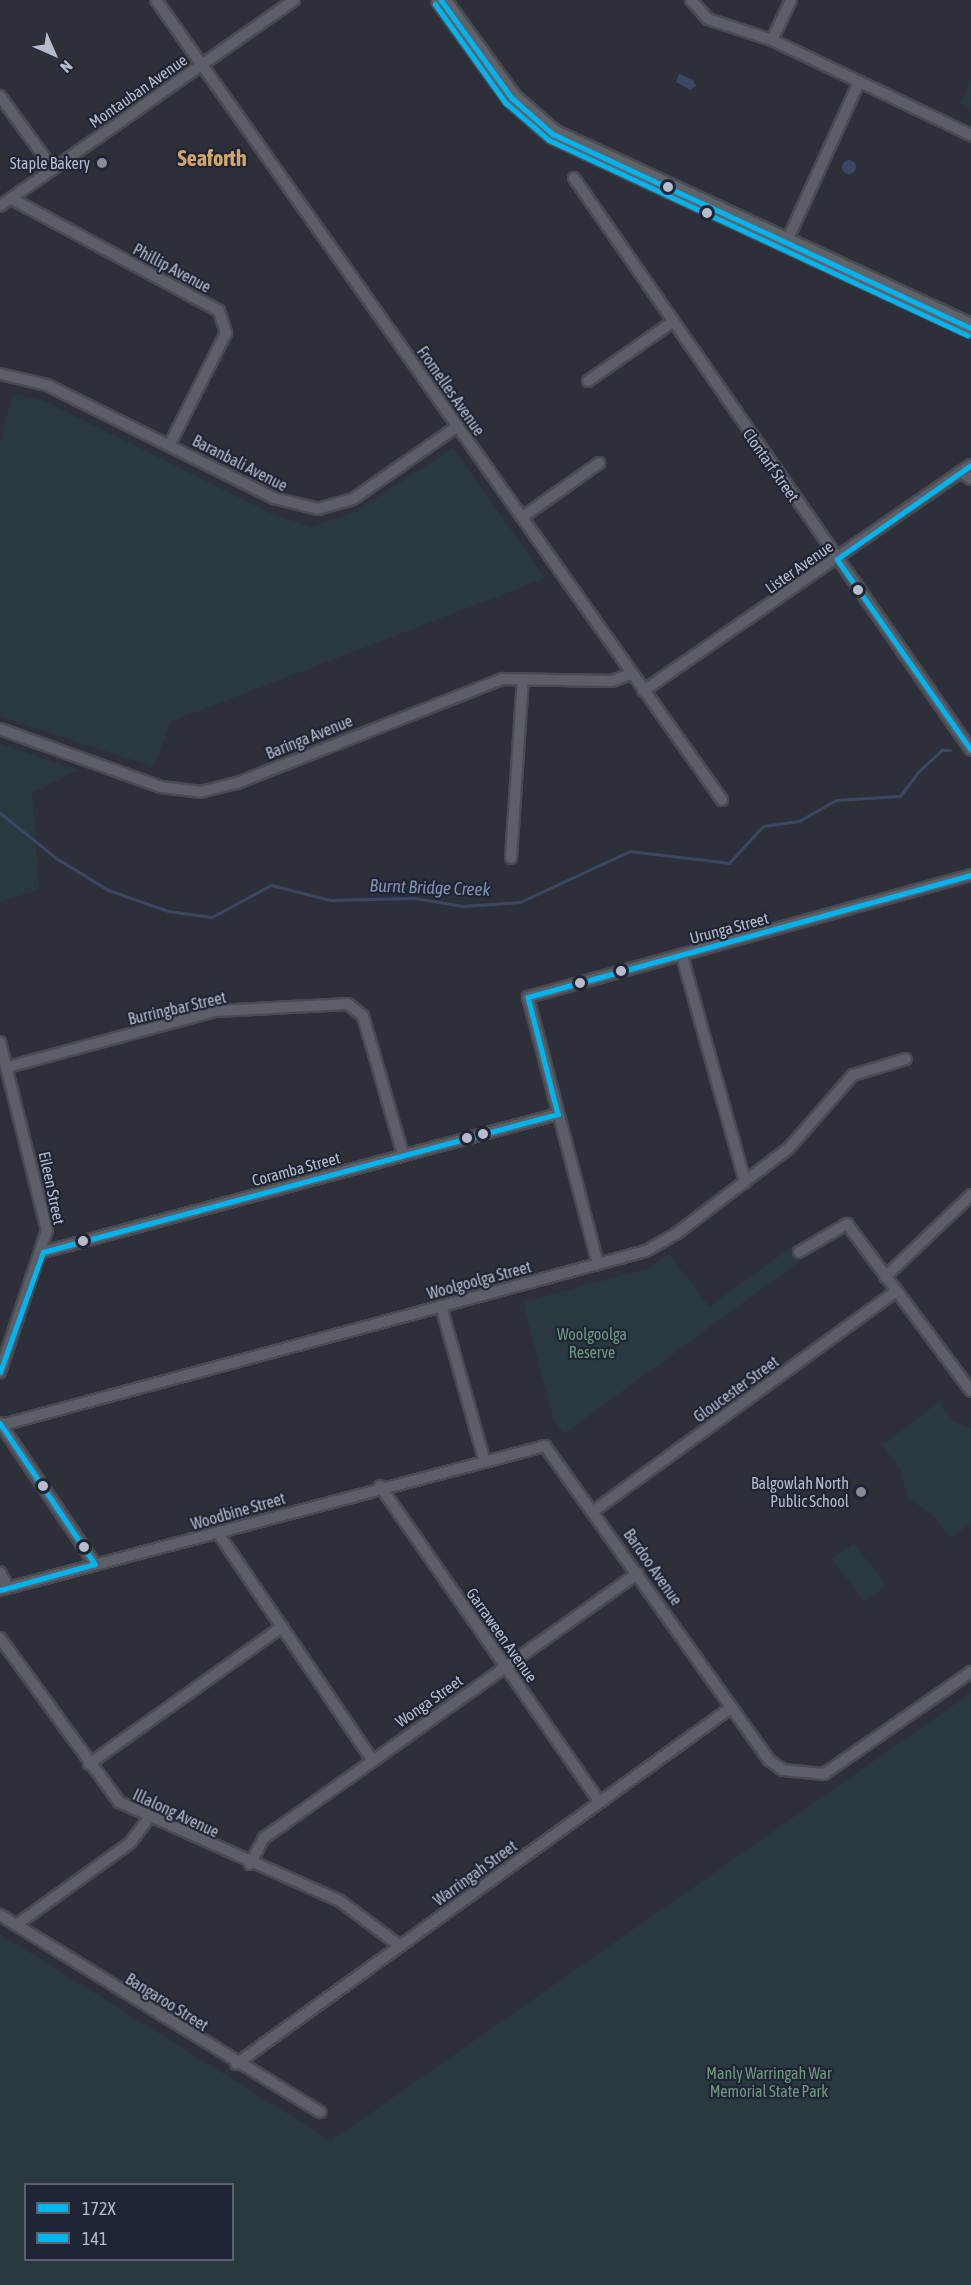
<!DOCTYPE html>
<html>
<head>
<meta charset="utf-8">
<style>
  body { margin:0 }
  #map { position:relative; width:971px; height:2285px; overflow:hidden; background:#2d3039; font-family:"Asap Condensed",sans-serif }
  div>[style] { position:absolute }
  .green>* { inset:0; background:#2a393f }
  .water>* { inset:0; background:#3c4863 }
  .round { border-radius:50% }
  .stream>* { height:3px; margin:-1.5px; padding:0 1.5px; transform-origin:1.5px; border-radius:1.5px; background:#3c4863 }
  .roads { filter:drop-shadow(2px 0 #484b52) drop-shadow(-2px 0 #484b52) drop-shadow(0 2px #484b52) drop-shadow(0 -2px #484b52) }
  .minor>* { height:10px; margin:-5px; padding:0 5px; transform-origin:5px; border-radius:5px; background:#5d5f68 }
  .primary>* { height:18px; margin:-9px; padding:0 9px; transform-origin:9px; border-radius:9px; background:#5f6269 }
  .bus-1>* { height:4.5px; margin:-2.25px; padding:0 2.25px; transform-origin:2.25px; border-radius:2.25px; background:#00b5ef }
  .bus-2>* { height:4.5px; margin:-2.25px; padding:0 2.25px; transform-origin:2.25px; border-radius:2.25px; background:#00b5ef }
  .dots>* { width:16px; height:16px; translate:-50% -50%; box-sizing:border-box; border:3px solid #1f2534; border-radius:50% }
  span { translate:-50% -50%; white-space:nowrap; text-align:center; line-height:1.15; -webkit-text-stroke:4.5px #1f2534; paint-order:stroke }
  .street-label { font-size:16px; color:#b7bcca }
  .poi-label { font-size:16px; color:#b7bcca }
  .right { translate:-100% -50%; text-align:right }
  .park-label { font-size:16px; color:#6f9a7e }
  .water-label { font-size:18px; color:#808eb0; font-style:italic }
  .district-label { font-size:22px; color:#d1a56b; font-weight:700 }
  .legend { position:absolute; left:24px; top:2183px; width:210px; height:78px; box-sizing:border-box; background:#1f2534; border:2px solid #5c6170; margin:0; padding:8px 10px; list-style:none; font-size:18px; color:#b7bcca }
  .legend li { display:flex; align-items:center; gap:12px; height:30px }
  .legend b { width:30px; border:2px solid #5c6170 }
  .north { position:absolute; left:24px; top:24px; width:60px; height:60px; -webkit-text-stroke:4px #1f2534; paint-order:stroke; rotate:135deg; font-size:16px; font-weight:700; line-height:24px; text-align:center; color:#b7bcca }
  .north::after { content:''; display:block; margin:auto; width:21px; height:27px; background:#b7bcca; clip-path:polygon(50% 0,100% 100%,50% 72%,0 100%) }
</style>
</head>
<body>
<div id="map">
  <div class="green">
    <i style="clip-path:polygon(971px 79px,971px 108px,960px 103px)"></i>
    <i style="clip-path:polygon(13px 393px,44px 401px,270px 513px,311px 527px,353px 513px,453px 448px,545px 578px,170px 722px,154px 767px,0 716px,0 445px)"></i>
    <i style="clip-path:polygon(0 744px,78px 770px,32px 793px,39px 890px,0 901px)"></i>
    <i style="clip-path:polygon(794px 1245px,804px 1258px,564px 1434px,554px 1421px,523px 1302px,650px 1268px,669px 1254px,709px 1307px)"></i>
    <i style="clip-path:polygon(939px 1402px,954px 1422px,971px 1428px,971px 1523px,951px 1538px,935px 1517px,908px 1498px,900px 1469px,882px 1445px)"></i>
    <i style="clip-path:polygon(854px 1543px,886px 1586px,865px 1602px,832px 1559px)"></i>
    <i style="clip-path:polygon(evenodd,971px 1693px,971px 2285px,0 2285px,0 1934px,331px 2141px,971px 1693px,26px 2184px,232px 2184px,232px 2260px,26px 2260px,26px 2184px)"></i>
  </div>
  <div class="water">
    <i style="clip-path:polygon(679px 74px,693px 80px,696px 86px,690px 90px,676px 82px)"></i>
    <i class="round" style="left:842px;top:160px;width:14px;height:14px"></i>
  </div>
  <div class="stream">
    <i style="left:0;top:813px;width:72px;rotate:38.8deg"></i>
    <i style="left:56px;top:858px;width:61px;rotate:31.6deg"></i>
    <i style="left:108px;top:890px;width:64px;rotate:19.3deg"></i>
    <i style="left:168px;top:911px;width:44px;rotate:7.8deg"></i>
    <i style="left:212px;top:917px;width:67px;rotate:-28.5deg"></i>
    <i style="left:271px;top:885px;width:61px;rotate:14.3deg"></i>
    <i style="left:330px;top:900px;width:85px;rotate:-1.3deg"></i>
    <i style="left:415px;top:898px;width:48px;rotate:9.7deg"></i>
    <i style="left:462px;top:906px;width:58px;rotate:-3.9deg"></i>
    <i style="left:520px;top:902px;width:121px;rotate:-24.9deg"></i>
    <i style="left:630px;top:851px;width:100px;rotate:6.9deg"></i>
    <i style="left:729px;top:863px;width:50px;rotate:-47.4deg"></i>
    <i style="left:763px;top:826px;width:36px;rotate:-8deg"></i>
    <i style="left:799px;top:821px;width:43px;rotate:-29.6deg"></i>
    <i style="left:836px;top:800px;width:64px;rotate:-3.6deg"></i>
    <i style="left:900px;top:796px;width:30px;rotate:-53deg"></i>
    <i style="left:918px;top:772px;width:33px;rotate:-43deg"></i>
    <i style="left:942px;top:750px;width:8px"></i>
  </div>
  <div class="roads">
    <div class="minor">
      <i style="left:156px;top:0;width:980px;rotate:54.72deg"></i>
      <i style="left:691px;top:0;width:25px;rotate:48deg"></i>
      <i style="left:708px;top:19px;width:67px;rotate:18.2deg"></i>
      <i style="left:772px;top:40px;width:221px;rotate:25.5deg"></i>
      <i style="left:772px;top:40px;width:44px;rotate:-64.6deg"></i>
      <i style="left:0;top:96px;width:90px;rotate:54deg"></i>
      <i style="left:574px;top:178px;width:696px;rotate:55.24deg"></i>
      <i style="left:12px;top:199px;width:235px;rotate:28.4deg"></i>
      <i style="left:219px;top:311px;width:23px;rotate:72deg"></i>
      <i style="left:226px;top:333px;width:124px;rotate:116.8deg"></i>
      <i style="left:0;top:206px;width:359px;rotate:-35deg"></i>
      <i style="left:787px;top:241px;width:175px;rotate:-65.6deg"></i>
      <i style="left:0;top:374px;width:48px;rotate:13.2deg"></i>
      <i style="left:47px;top:385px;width:254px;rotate:26.5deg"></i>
      <i style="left:274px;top:498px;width:45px;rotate:14deg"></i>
      <i style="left:318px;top:509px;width:36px;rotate:-16deg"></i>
      <i style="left:353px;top:499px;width:128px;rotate:-34.8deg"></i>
      <i style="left:588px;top:381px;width:101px;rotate:-34.9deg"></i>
      <i style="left:960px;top:472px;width:13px;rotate:32deg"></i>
      <i style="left:524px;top:516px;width:92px;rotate:-35.2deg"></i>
      <i style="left:643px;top:691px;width:398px;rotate:-34.6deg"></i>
      <i style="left:0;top:729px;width:171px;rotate:19.8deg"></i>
      <i style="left:161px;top:787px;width:39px;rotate:7deg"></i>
      <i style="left:200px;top:792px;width:38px;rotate:-14deg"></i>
      <i style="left:237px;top:783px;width:285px;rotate:-21.4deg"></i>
      <i style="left:502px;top:679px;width:110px;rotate:1deg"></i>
      <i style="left:612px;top:681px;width:20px;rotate:-20deg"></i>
      <i style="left:511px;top:858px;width:179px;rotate:-86.2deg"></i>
      <i style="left:682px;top:956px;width:235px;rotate:74.4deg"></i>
      <i style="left:0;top:1042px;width:194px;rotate:76deg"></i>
      <i style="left:47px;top:1230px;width:150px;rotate:108.3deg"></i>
      <i style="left:8px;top:1067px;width:215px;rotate:-15.1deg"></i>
      <i style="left:216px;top:1011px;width:132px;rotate:-3deg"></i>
      <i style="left:348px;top:1004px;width:19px;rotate:39deg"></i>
      <i style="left:363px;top:1016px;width:145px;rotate:73.9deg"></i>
      <i style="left:43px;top:1252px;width:533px;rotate:-15deg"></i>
      <i style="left:799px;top:1252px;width:56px;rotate:-30.3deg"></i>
      <i style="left:847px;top:1224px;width:208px;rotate:53.4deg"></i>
      <i style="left:598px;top:1264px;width:276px;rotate:-104.7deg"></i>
      <i style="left:528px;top:997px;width:459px;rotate:-15.4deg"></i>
      <i style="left:885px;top:1277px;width:119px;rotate:-43.6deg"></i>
      <i style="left:441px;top:1306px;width:159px;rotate:74.3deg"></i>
      <i style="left:0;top:1423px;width:170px;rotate:56deg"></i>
      <i style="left:2px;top:1425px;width:667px;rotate:-15.12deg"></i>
      <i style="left:646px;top:1251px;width:34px;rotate:-30deg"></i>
      <i style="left:676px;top:1234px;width:142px;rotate:-37.3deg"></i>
      <i style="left:789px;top:1148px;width:97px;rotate:-48.8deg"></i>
      <i style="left:853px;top:1075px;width:55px;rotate:-16.8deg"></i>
      <i style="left:380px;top:1486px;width:385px;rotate:55.2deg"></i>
      <i style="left:595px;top:1510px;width:371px;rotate:-36deg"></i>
      <i style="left:218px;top:1533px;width:274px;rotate:55.8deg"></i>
      <i style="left:0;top:1572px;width:17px;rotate:62deg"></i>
      <i style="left:0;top:1590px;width:564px;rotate:-14.8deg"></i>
      <i style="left:545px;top:1446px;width:386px;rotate:54.5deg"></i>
      <i style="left:769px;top:1760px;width:17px;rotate:36deg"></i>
      <i style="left:783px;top:1770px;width:41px;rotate:5.6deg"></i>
      <i style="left:824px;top:1774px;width:179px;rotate:-34.8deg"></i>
      <i style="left:0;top:1638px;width:203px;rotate:54deg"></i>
      <i style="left:119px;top:1802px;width:242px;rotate:24.1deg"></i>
      <i style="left:340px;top:1901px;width:75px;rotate:36.9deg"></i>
      <i style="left:89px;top:1764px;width:237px;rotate:-35.4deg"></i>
      <i style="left:250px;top:1864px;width:30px;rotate:-62deg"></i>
      <i style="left:264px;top:1838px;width:458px;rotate:-35.3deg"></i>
      <i style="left:0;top:1915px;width:376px;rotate:31.6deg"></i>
      <i style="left:16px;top:1925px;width:140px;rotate:-35.7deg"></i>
      <i style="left:130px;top:1843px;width:30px;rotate:-53deg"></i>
      <i style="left:236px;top:2064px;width:611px;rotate:-35.74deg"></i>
    </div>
    <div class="primary">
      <i style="left:441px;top:0;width:121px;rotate:54.1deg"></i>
      <i style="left:512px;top:98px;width:55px;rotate:41.3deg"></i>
      <i style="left:553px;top:134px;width:461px;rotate:24.9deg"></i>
    </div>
  </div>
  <div class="bus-1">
    <i style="left:441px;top:0;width:121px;rotate:54.1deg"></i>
    <i style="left:512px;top:98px;width:55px;rotate:41.3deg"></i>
    <i style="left:553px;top:134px;width:461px;rotate:24.9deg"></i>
    <i style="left:837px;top:559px;width:233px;rotate:54.9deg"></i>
    <i style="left:837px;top:559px;width:164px;rotate:-35deg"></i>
    <i style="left:528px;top:997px;width:459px;rotate:-15.4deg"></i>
    <i style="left:528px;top:997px;width:121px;rotate:75.6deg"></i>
    <i style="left:43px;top:1252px;width:533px;rotate:-15deg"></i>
    <i style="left:0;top:1372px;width:127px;rotate:-70.3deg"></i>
    <i style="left:0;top:1423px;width:170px;rotate:56deg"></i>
    <i style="left:0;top:1590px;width:98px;rotate:-15.3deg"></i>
  </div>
  <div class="bus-2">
    <i style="left:435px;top:4px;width:122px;rotate:54.4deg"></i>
    <i style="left:506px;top:103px;width:57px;rotate:40.7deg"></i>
    <i style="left:549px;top:140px;width:462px;rotate:25deg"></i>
  </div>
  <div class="dots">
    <i style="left:102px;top:163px;background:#878b97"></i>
    <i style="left:668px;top:187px;background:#b7bcca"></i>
    <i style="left:707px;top:213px;background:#b7bcca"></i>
    <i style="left:858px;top:590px;background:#b7bcca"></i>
    <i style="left:621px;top:971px;background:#b7bcca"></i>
    <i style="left:580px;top:983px;background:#b7bcca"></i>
    <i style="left:483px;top:1134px;background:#b7bcca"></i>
    <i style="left:467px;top:1138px;background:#b7bcca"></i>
    <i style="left:83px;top:1241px;background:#b7bcca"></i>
    <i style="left:43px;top:1486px;background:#b7bcca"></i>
    <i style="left:861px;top:1492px;background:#878b97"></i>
    <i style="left:84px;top:1547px;background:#b7bcca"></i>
  </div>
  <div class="street-label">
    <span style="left:138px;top:91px;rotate:-35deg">Montauban Avenue</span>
    <span style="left:172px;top:268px;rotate:28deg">Phillip Avenue</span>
    <span style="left:451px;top:391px;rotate:55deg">Fromelles Avenue</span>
    <span style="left:240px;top:463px;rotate:27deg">Baranbali Avenue</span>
    <span style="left:771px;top:465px;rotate:55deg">Clontarf Street</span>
    <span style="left:799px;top:567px;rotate:-35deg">Lister Avenue</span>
    <span style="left:309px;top:737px;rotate:-22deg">Baringa Avenue</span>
    <span style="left:729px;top:928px;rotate:-15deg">Urunga Street</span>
    <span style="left:177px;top:1008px;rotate:-13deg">Burringbar Street</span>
    <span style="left:296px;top:1169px;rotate:-15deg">Coramba Street</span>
    <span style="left:52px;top:1188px;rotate:78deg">Eileen Street</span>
    <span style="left:479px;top:1280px;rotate:-15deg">Woolgoolga Street</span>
    <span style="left:736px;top:1389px;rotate:-36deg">Gloucester Street</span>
    <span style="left:238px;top:1511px;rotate:-16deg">Woodbine Street</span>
    <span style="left:653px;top:1567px;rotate:55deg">Bardoo Avenue</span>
    <span style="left:502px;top:1635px;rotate:55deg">Garraween Avenue</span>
    <span style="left:429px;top:1701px;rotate:-35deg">Wonga Street</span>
    <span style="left:176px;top:1813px;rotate:25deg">Illalong Avenue</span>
    <span style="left:475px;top:1873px;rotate:-36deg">Warringah Street</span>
    <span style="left:167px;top:2002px;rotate:32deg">Bangaroo Street</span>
  </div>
  <div class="poi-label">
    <span class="right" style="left:90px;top:163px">Staple Bakery</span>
    <span class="right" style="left:849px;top:1492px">Balgowlah North<br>Public School</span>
  </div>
  <div class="park-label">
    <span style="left:592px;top:1343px">Woolgoolga<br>Reserve</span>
    <span style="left:769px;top:2082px">Manly Warringah War<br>Memorial State Park</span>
  </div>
  <div class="water-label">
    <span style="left:430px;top:888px;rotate:2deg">Burnt Bridge Creek</span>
  </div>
  <div class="district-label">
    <span style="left:212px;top:159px">Seaforth</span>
  </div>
  <ul class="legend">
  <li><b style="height:8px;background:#00b5ef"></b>172X</li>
  <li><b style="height:8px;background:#00b5ef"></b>141</li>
  </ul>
  <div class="north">N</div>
</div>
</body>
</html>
